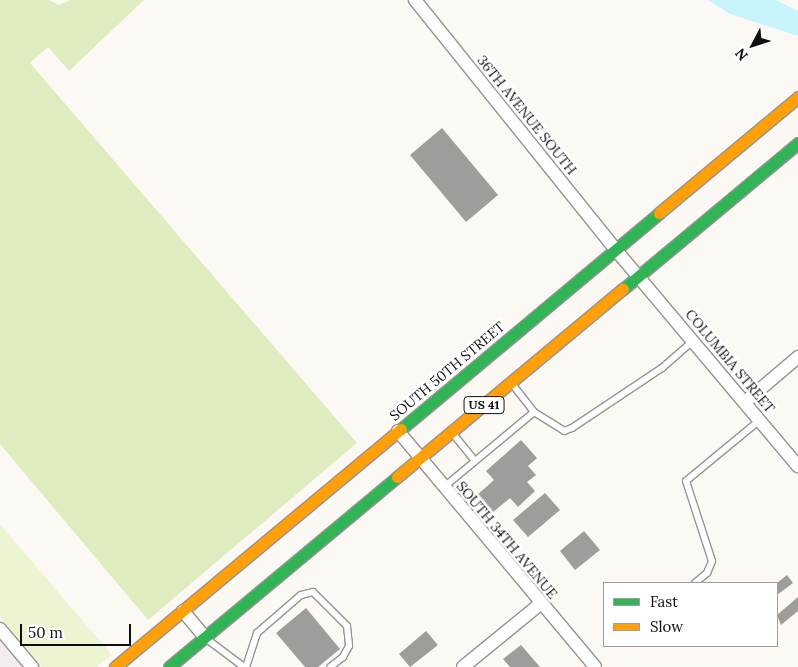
<!DOCTYPE html>
<html>
<head>
<meta charset="utf-8">
<style>
  body { margin:0 }
  #map { position:relative; width:798px; height:667px; overflow:hidden; background:#fcf9f5; font-family:Lora,serif }
  div>[style] { position:absolute }
  .industrial>* { inset:0; background:#f3edf2 }
  .green>* { inset:0; background:#edf4d2 }
  .forest>* { inset:0; background:#dfecbf }
  .water>* { inset:0; background:#c7f4fb }
  .building>* { inset:0; background:#a09c9a }
  .roads { filter:drop-shadow(1px 0 #969493) drop-shadow(-1px 0 #969493) drop-shadow(0 1px #969493) drop-shadow(0 -1px #969493) }
  .lane>* { height:6px; margin:-3px; padding:0 3px; transform-origin:3px; border-radius:3px; background:#fffefe }
  .street>* { height:12px; margin:-6px; padding:0 6px; transform-origin:6px; border-radius:6px; background:#fffefe }
  .fast>* { height:11px; margin:-5.5px; padding:0 5.5px; transform-origin:5.5px; border-radius:5.5px; background:#30b455 }
  .slow>* { height:11px; margin:-5.5px; padding:0 5.5px; transform-origin:5.5px; border-radius:5.5px; background:#ff9f0a }
  span { translate:-50% -50%; white-space:nowrap; text-align:center; line-height:1.15; -webkit-text-stroke:5px #fff; paint-order:stroke }
  .shield-label span { padding:1px 4px; background:#fff; border:1px solid; border-radius:4px; -webkit-text-stroke-width:0 }
  .shield-label { font-size:12px; color:#0f0f0f; font-weight:700 }
  .street-label { font-size:14px; color:#0f0f0f }
  .legend { position:absolute; left:603px; top:582px; width:175px; height:65px; box-sizing:border-box; background:#fff; border:1px solid #9f9f9f; margin:0; padding:6px 9px; list-style:none; font-size:15px; color:#0f0f0f }
  .legend li { display:flex; align-items:center; gap:10px; height:25px }
  .legend b { width:25px; border:1px solid #9f9f9f }
  .north { position:absolute; left:728px; top:20px; width:50px; height:50px; -webkit-text-stroke:4px #fff; paint-order:stroke; rotate:230deg; font-size:14px; font-weight:700; line-height:20px; text-align:center; color:#0f0f0f }
  .north::after { content:''; display:block; margin:auto; width:18px; height:22px; background:#0f0f0f; clip-path:polygon(50% 0,100% 100%,50% 72%,0 100%) }
  .scale { position:absolute; left:20px; top:624px; width:111px; height:22px; box-sizing:border-box; border:2px solid #0f0f0f; border-top:0; padding-left:6px; font-size:15px; line-height:18px; white-space:nowrap; color:#0f0f0f; -webkit-text-stroke:4px #fff; paint-order:stroke }
</style>
</head>
<body>
<div id="map">
  <div class="industrial">
    <i style="clip-path:polygon(0 630px,31px 667px,0 667px)"></i>
  </div>
  <div class="green">
    <i style="clip-path:polygon(0 524px,112px 655px,97px 667px,42px 667px,0 617px)"></i>
  </div>
  <div class="forest">
    <i style="clip-path:polygon(0 0,49px 0,59px 5px,70px 0,144px 0,69px 71px,48px 47px,30px 63px,357px 443px,148px 620px,0 444px)"></i>
  </div>
  <div class="water">
    <i style="clip-path:polygon(708px 0,776px 0,798px 11px,798px 36px,730px 14px)"></i>
  </div>
  <div class="building">
    <i style="clip-path:polygon(442px 128px,498px 195px,466px 222px,410px 155px)"></i>
    <i style="clip-path:polygon(521px 440px,537px 458px,528px 466px,536px 475px,527px 482px,535px 491px,518px 507px,510px 498px,492px 513px,477px 495px,494px 480px,486px 471px)"></i>
    <i style="clip-path:polygon(545px 493px,560px 510px,528px 537px,513px 520px)"></i>
    <i style="clip-path:polygon(584px 531px,600px 550px,575px 570px,560px 551px)"></i>
    <i style="clip-path:polygon(787px 575px,793px 583px,777px 595px,777px 583px)"></i>
    <i style="clip-path:polygon(798px 597px,798px 611px,781px 625px,777px 615px)"></i>
    <i style="clip-path:polygon(306px 608px,340px 649px,318px 667px,305px 667px,276px 633px)"></i>
    <i style="clip-path:polygon(426px 631px,438px 645px,410px 667px,399px 654px)"></i>
    <i style="clip-path:polygon(521px 645px,540px 667px,510px 667px,503px 659px)"></i>
  </div>
  <div class="roads">
    <div class="lane">
      <i style="left:513px;top:385px;width:34px;rotate:52deg"></i>
      <i style="left:454px;top:435px;width:33px;rotate:51deg"></i>
      <i style="left:444px;top:487px;width:117px;rotate:-39.8deg"></i>
      <i style="left:534px;top:412px;width:36px;rotate:32deg"></i>
      <i style="left:564px;top:431px;width:9px;rotate:-21deg"></i>
      <i style="left:572px;top:428px;width:108px;rotate:-33.7deg"></i>
      <i style="left:662px;top:368px;width:41px;rotate:-41.1deg"></i>
      <i style="left:695px;top:583px;width:16px;rotate:-40deg"></i>
      <i style="left:707px;top:573px;width:13px;rotate:-67deg"></i>
      <i style="left:712px;top:561px;width:84px;rotate:-108deg"></i>
      <i style="left:686px;top:481px;width:96px;rotate:-39.5deg"></i>
      <i style="left:208px;top:640px;width:45px;rotate:36.9deg"></i>
      <i style="left:246px;top:667px;width:36px;rotate:-72deg"></i>
      <i style="left:257px;top:633px;width:58px;rotate:-40.8deg"></i>
      <i style="left:301px;top:595px;width:12px;rotate:-14deg"></i>
      <i style="left:313px;top:592px;width:48px;rotate:45deg"></i>
      <i style="left:347px;top:626px;width:20px;rotate:84deg"></i>
      <i style="left:349px;top:646px;width:13px;rotate:119deg"></i>
      <i style="left:343px;top:657px;width:16px;rotate:142deg"></i>
    </div>
    <div class="street">
      <i style="left:415px;top:0;width:319px;rotate:51.2deg"></i>
      <i style="left:615px;top:249px;width:284px;rotate:49.9deg"></i>
      <i style="left:745px;top:402px;width:70px;rotate:-40.3deg"></i>
      <i style="left:398px;top:431px;width:307px;rotate:50.1deg"></i>
      <i style="left:183px;top:611px;width:34px;rotate:50deg"></i>
      <i style="left:0;top:629px;width:50px;rotate:49.9deg"></i>
      <i style="left:463px;top:667px;width:99px;rotate:-39.3deg"></i>
    </div>
    <div class="fast">
      <i style="left:623px;top:289px;width:228px;rotate:-39.8deg"></i>
      <i style="left:401px;top:429px;width:336px;rotate:-39.9deg"></i>
      <i style="left:169px;top:667px;width:297px;rotate:-39.8deg"></i>
    </div>
    <div class="slow">
      <i style="left:659px;top:213px;width:181px;rotate:-39.8deg"></i>
      <i style="left:397px;top:477px;width:294px;rotate:-39.8deg"></i>
      <i style="left:115px;top:667px;width:372px;rotate:-39.8deg"></i>
    </div>
  </div>
  <div class="shield-label">
    <span style="left:484px;top:405px">US 41</span>
  </div>
  <div class="street-label">
    <span style="left:527px;top:115px;rotate:51deg">36TH AVENUE SOUTH</span>
    <span style="left:730px;top:361px;rotate:50deg">COLUMBIA STREET</span>
    <span style="left:447px;top:371px;rotate:-40deg">SOUTH 50TH STREET</span>
    <span style="left:507px;top:540px;rotate:50deg">SOUTH 34TH AVENUE</span>
  </div>
  <ul class="legend">
  <li><b style="height:6px;background:#30b455"></b>Fast</li>
  <li><b style="height:6px;background:#ff9f0a"></b>Slow</li>
  </ul>
  <div class="north">N</div>
  <div class="scale">50 m</div>
</div>
</body>
</html>
